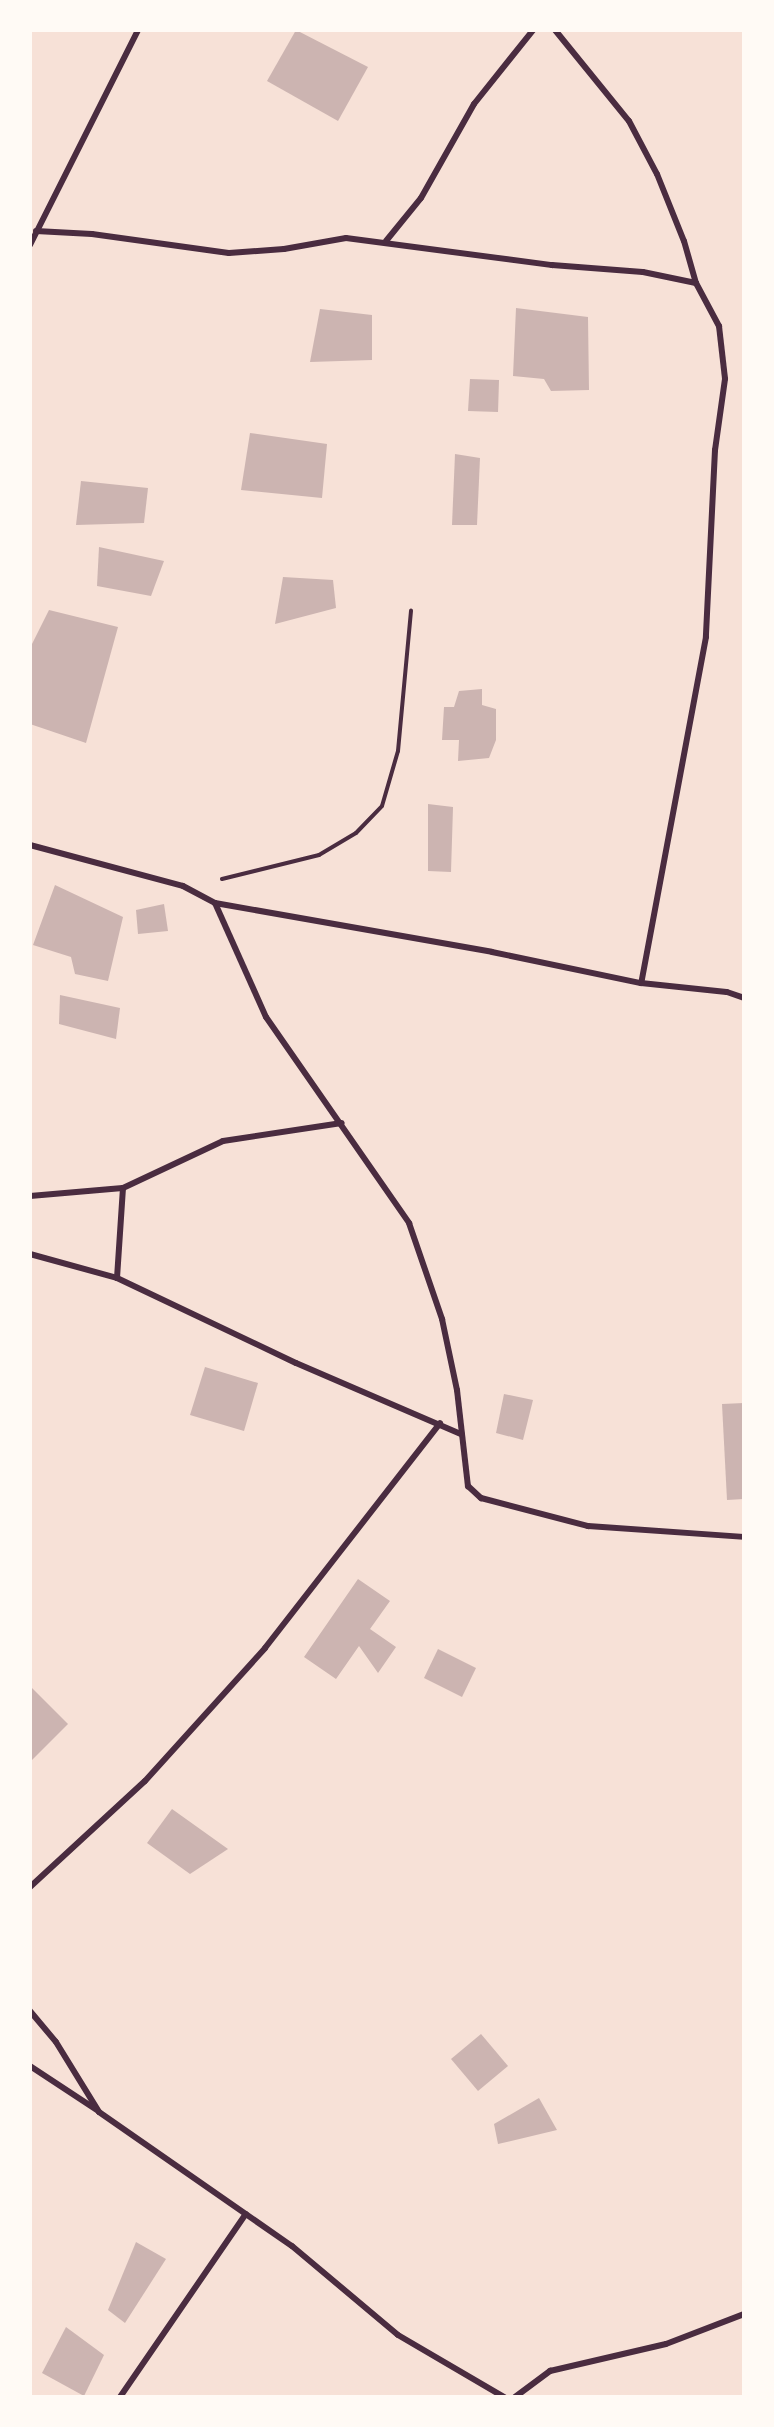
<!DOCTYPE html>
<html>
<head>
<meta charset="utf-8">
<style>
  body { margin:0 }
  #map { position:relative; width:774px; height:2427px; overflow:hidden; background:#f7e1d7; font-family:"Roboto Condensed",sans-serif }
  div>[style] { position:absolute }
  .building>* { inset:0; background:#ccb4b1 }
  .path>* { height:4px; margin:-2px; padding:0 2px; transform-origin:2px; border-radius:2px; background:#4a2c40 }
  .minor>* { height:6px; margin:-3px; padding:0 3px; transform-origin:3px; border-radius:3px; background:#4a2c40 }
  span { translate:-50% -50%; white-space:nowrap; text-align:center; line-height:1.15; -webkit-text-stroke:4.5px #fffaf5; paint-order:stroke }
  .frame { position:absolute; inset:0; border:32px solid #fffaf5; pointer-events:none }
</style>
</head>
<body>
<div id="map">
  <div class="building">
    <i style="clip-path:polygon(296px 30px,368px 67px,338px 121px,267px 81px)"></i>
    <i style="clip-path:polygon(516px 308px,588px 317px,589px 390px,551px 391px,544px 379px,513px 376px)"></i>
    <i style="clip-path:polygon(320px 309px,372px 315px,372px 360px,310px 362px)"></i>
    <i style="clip-path:polygon(470px 379px,499px 380px,498px 412px,468px 411px)"></i>
    <i style="clip-path:polygon(250px 433px,327px 444px,322px 498px,241px 490px)"></i>
    <i style="clip-path:polygon(455px 454px,480px 458px,477px 525px,452px 525px)"></i>
    <i style="clip-path:polygon(81px 481px,148px 488px,144px 523px,76px 525px)"></i>
    <i style="clip-path:polygon(99px 547px,164px 561px,151px 596px,97px 586px)"></i>
    <i style="clip-path:polygon(283px 577px,333px 580px,336px 608px,275px 624px)"></i>
    <i style="clip-path:polygon(49px 610px,118px 627px,86px 743px,30px 724px,30px 648px)"></i>
    <i style="clip-path:polygon(482px 689px,482px 705px,496px 709px,496px 740px,489px 758px,458px 761px,459px 740px,442px 740px,444px 707px,454px 707px,459px 691px)"></i>
    <i style="clip-path:polygon(428px 804px,453px 807px,451px 872px,428px 871px)"></i>
    <i style="clip-path:polygon(55px 885px,123px 917px,108px 981px,75px 974px,71px 957px,33px 945px)"></i>
    <i style="clip-path:polygon(164px 904px,168px 931px,138px 934px,136px 910px)"></i>
    <i style="clip-path:polygon(60px 995px,120px 1008px,116px 1039px,59px 1024px)"></i>
    <i style="clip-path:polygon(205px 1367px,258px 1383px,244px 1431px,190px 1415px)"></i>
    <i style="clip-path:polygon(504px 1394px,533px 1400px,523px 1440px,496px 1433px)"></i>
    <i style="clip-path:polygon(744px 1403px,744px 1499px,727px 1500px,722px 1404px)"></i>
    <i style="clip-path:polygon(358px 1579px,390px 1601px,370px 1629px,396px 1647px,378px 1673px,359px 1646px,336px 1679px,304px 1657px)"></i>
    <i style="clip-path:polygon(438px 1649px,476px 1668px,462px 1697px,424px 1678px)"></i>
    <i style="clip-path:polygon(30px 1686px,68px 1724px,30px 1762px)"></i>
    <i style="clip-path:polygon(172px 1809px,228px 1849px,190px 1874px,147px 1843px)"></i>
    <i style="clip-path:polygon(481px 2034px,508px 2066px,478px 2091px,451px 2059px)"></i>
    <i style="clip-path:polygon(539px 2098px,557px 2130px,498px 2144px,494px 2124px)"></i>
    <i style="clip-path:polygon(136px 2242px,166px 2259px,125px 2323px,108px 2310px)"></i>
    <i style="clip-path:polygon(66px 2327px,104px 2355px,84px 2396px,42px 2373px)"></i>
  </div>
  <div class="path">
    <i style="left:222px;top:879px;width:100px;rotate:-13.9deg"></i>
    <i style="left:319px;top:855px;width:43px;rotate:-30.7deg"></i>
    <i style="left:356px;top:833px;width:37px;rotate:-46deg"></i>
    <i style="left:382px;top:806px;width:57px;rotate:-73.8deg"></i>
    <i style="left:398px;top:751px;width:141px;rotate:-84.7deg"></i>
  </div>
  <div class="minor">
    <i style="left:555px;top:30px;width:117px;rotate:50.9deg"></i>
    <i style="left:629px;top:121px;width:60px;rotate:62.2deg"></i>
    <i style="left:657px;top:174px;width:72px;rotate:68.1deg"></i>
    <i style="left:684px;top:241px;width:44px;rotate:74.1deg"></i>
    <i style="left:36px;top:231px;width:56px;rotate:3.1deg"></i>
    <i style="left:92px;top:234px;width:138px;rotate:7.9deg"></i>
    <i style="left:229px;top:253px;width:55px;rotate:-4.2deg"></i>
    <i style="left:284px;top:249px;width:63px;rotate:-10.1deg"></i>
    <i style="left:346px;top:238px;width:208px;rotate:7.5deg"></i>
    <i style="left:552px;top:265px;width:91px;rotate:4.4deg"></i>
    <i style="left:643px;top:272px;width:54px;rotate:11.7deg"></i>
    <i style="left:696px;top:283px;width:49px;rotate:61.9deg"></i>
    <i style="left:719px;top:326px;width:53px;rotate:83.5deg"></i>
    <i style="left:725px;top:379px;width:72px;rotate:98deg"></i>
    <i style="left:715px;top:450px;width:187px;rotate:92.8deg"></i>
    <i style="left:706px;top:637px;width:352px;rotate:100.6deg"></i>
    <i style="left:386px;top:241px;width:55px;rotate:-50.9deg"></i>
    <i style="left:421px;top:198px;width:108px;rotate:-60.6deg"></i>
    <i style="left:474px;top:104px;width:95px;rotate:-51.4deg"></i>
    <i style="left:30px;top:245px;width:241px;rotate:-63.3deg"></i>
    <i style="left:30px;top:845px;width:158px;rotate:15deg"></i>
    <i style="left:183px;top:886px;width:36px;rotate:28deg"></i>
    <i style="left:215px;top:903px;width:281px;rotate:10deg"></i>
    <i style="left:492px;top:952px;width:152px;rotate:11.8deg"></i>
    <i style="left:641px;top:983px;width:86px;rotate:6deg"></i>
    <i style="left:727px;top:992px;width:18px;rotate:19deg"></i>
    <i style="left:215px;top:903px;width:125px;rotate:65.9deg"></i>
    <i style="left:266px;top:1017px;width:251px;rotate:55.2deg"></i>
    <i style="left:409px;top:1223px;width:102px;rotate:71deg"></i>
    <i style="left:442px;top:1319px;width:73px;rotate:78.1deg"></i>
    <i style="left:457px;top:1390px;width:97px;rotate:83.5deg"></i>
    <i style="left:468px;top:1486px;width:18px;rotate:43deg"></i>
    <i style="left:481px;top:1498px;width:111px;rotate:14.7deg"></i>
    <i style="left:588px;top:1526px;width:156px;rotate:4deg"></i>
    <i style="left:30px;top:1196px;width:93px;rotate:-4.9deg"></i>
    <i style="left:123px;top:1188px;width:110px;rotate:-25.2deg"></i>
    <i style="left:223px;top:1141px;width:120px;rotate:-8.6deg"></i>
    <i style="left:30px;top:1254px;width:90px;rotate:15.4deg"></i>
    <i style="left:117px;top:1278px;width:90px;rotate:-86.2deg"></i>
    <i style="left:117px;top:1278px;width:198px;rotate:25.4deg"></i>
    <i style="left:296px;top:1363px;width:180px;rotate:23.3deg"></i>
    <i style="left:30px;top:1887px;width:156px;rotate:-42.7deg"></i>
    <i style="left:145px;top:1781px;width:179px;rotate:-47.9deg"></i>
    <i style="left:265px;top:1648px;width:285px;rotate:-52.1deg"></i>
    <i style="left:30px;top:2011px;width:40px;rotate:50deg"></i>
    <i style="left:56px;top:2042px;width:82px;rotate:58.4deg"></i>
    <i style="left:99px;top:2112px;width:235px;rotate:34.8deg"></i>
    <i style="left:292px;top:2246px;width:138px;rotate:40deg"></i>
    <i style="left:398px;top:2335px;width:123px;rotate:30.3deg"></i>
    <i style="left:30px;top:2066px;width:80px;rotate:33.3deg"></i>
    <i style="left:120px;top:2397px;width:222px;rotate:-55.5deg"></i>
    <i style="left:515px;top:2397px;width:44px;rotate:-36.6deg"></i>
    <i style="left:550px;top:2371px;width:119px;rotate:-13.1deg"></i>
    <i style="left:666px;top:2344px;width:84px;rotate:-21deg"></i>
  </div>
  <div class="frame"></div>
</div>
</body>
</html>
